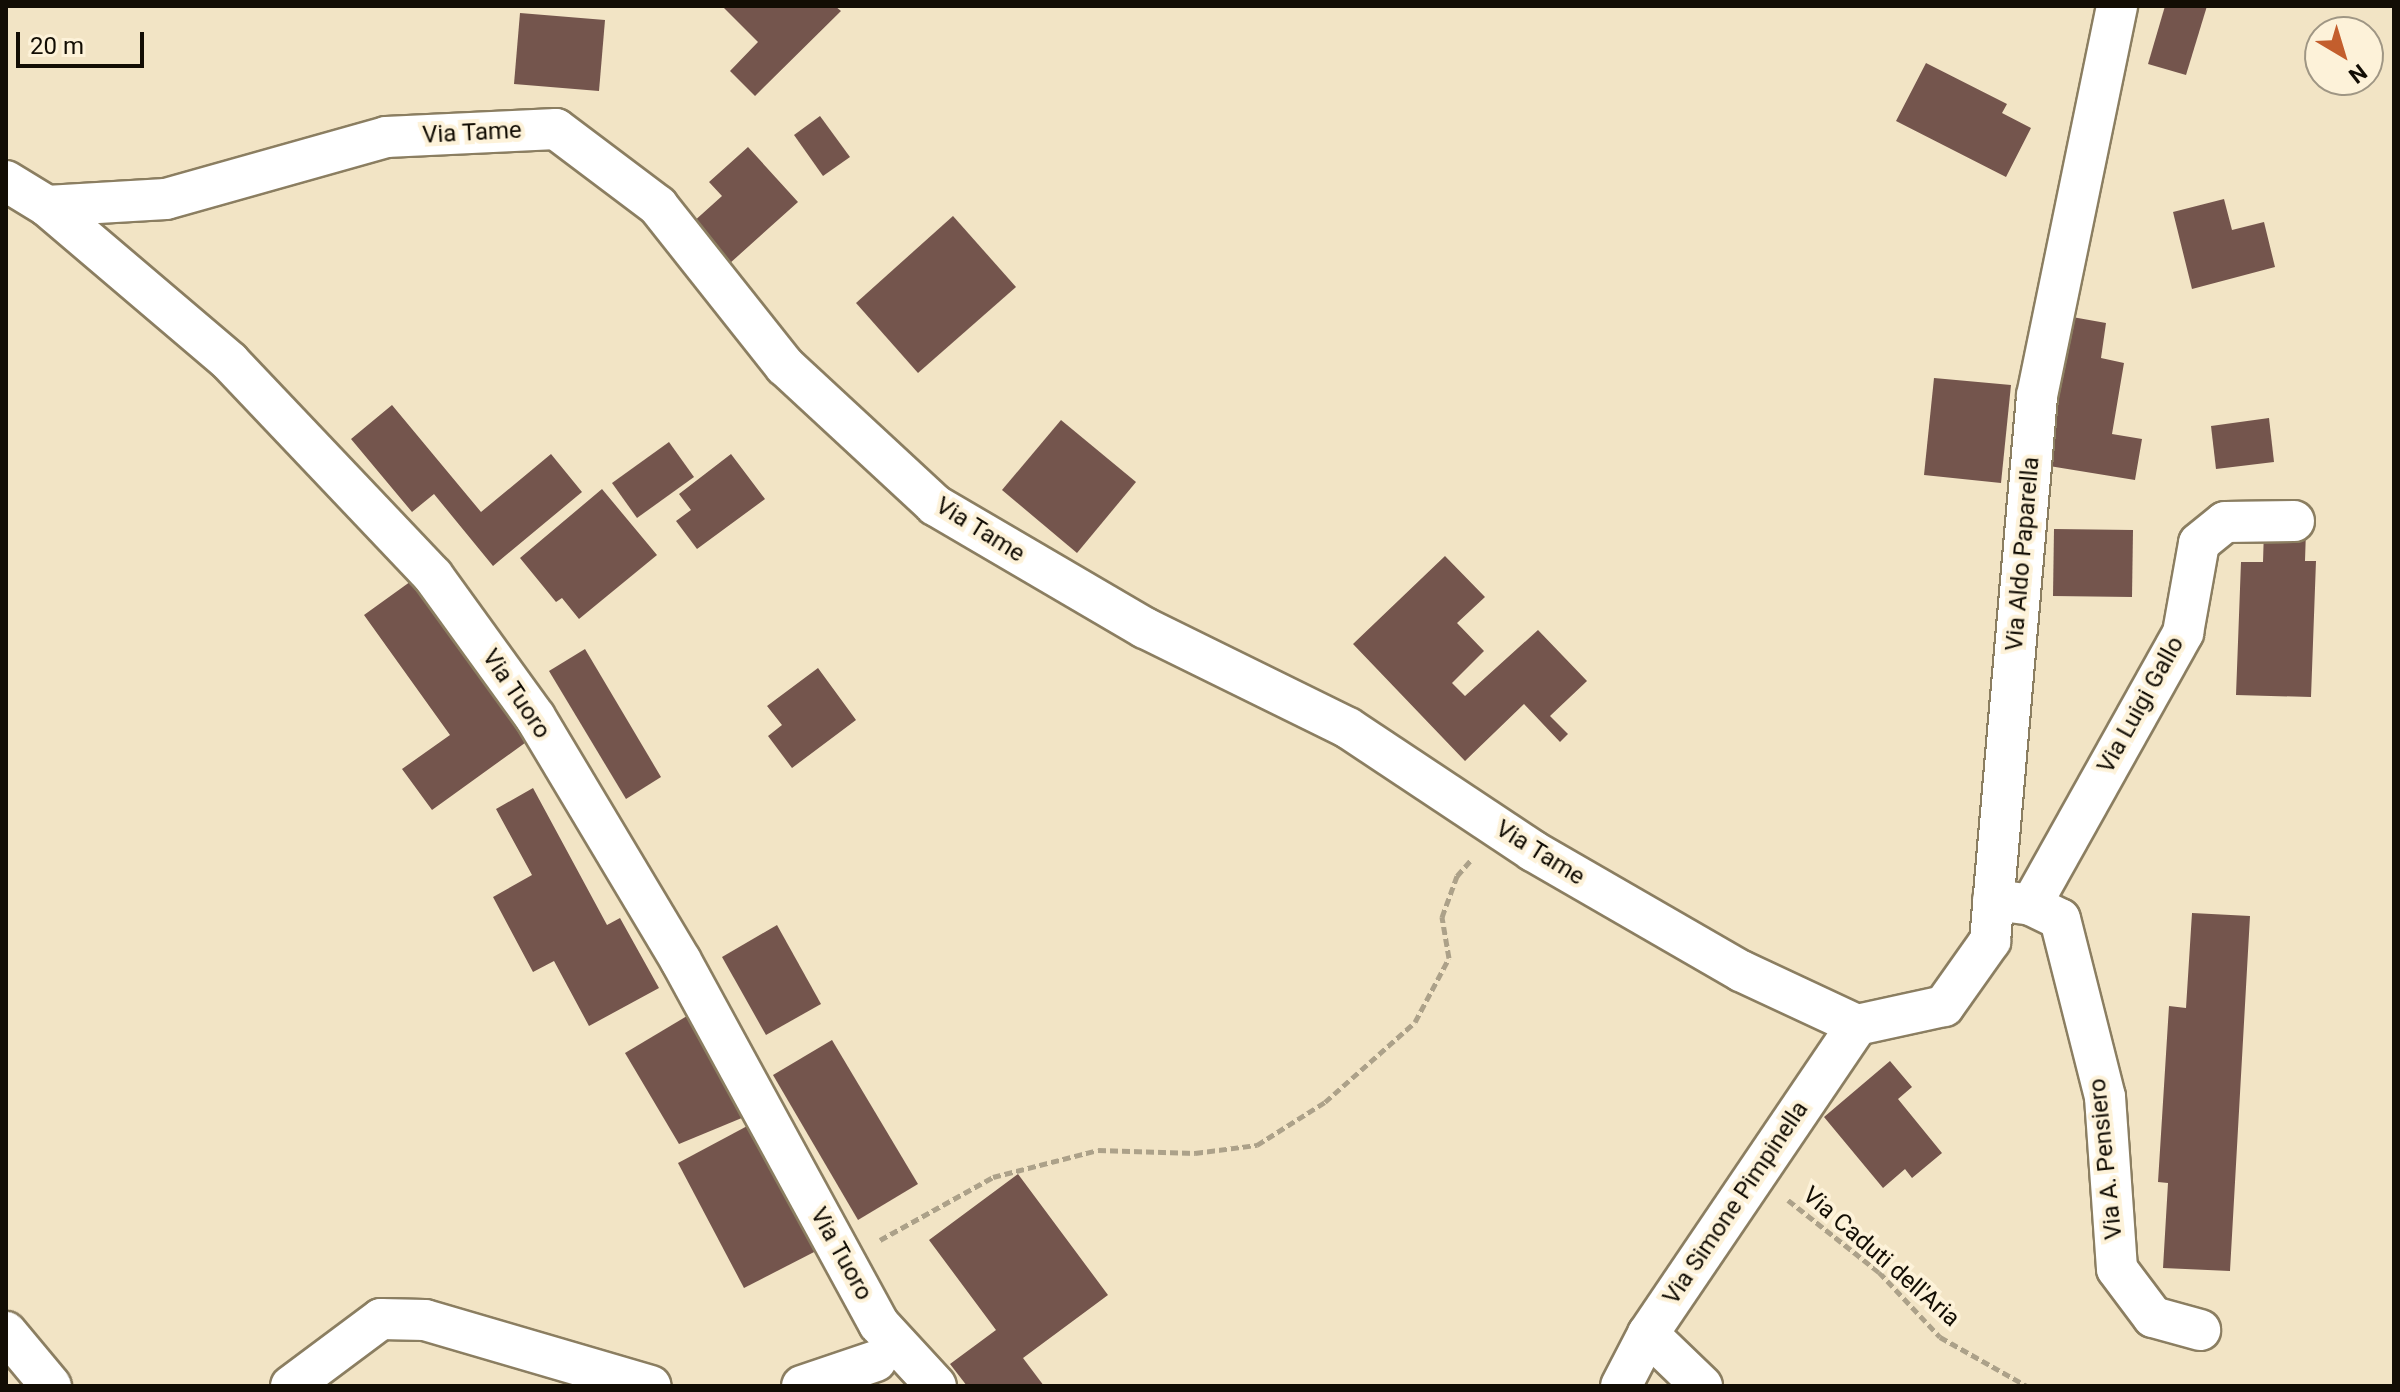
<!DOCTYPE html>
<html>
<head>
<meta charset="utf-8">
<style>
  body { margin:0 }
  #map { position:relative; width:2400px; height:1392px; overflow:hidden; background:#f2e4c5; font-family:Roboto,sans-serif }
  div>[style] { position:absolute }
  .building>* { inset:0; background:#74554d }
  .path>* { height:5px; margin-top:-2.5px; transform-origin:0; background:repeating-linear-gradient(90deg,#aca189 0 8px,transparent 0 12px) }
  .roads { filter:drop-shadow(2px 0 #8b7e61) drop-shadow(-2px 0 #8b7e61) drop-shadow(0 2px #8b7e61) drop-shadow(0 -2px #8b7e61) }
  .minor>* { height:40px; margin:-20px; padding:0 20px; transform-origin:20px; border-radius:20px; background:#fff }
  span { translate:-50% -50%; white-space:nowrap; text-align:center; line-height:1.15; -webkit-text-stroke:8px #fdf2d9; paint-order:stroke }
  .street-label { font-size:24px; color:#120d04 }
  .frame { position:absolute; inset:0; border:8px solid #120d04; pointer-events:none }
  .north { position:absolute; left:2304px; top:16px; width:80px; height:80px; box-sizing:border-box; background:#fdf2d9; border:2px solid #9f9684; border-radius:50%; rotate:142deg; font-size:22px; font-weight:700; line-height:32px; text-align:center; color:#120d04 }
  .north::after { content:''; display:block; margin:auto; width:28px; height:36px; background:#c35e2d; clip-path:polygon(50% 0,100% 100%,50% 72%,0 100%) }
  .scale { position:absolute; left:16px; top:32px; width:128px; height:36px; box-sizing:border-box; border:4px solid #120d04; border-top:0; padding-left:10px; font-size:24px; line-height:28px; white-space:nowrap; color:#120d04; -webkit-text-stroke:6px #fdf2d9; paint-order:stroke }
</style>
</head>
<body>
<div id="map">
  <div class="building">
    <i style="clip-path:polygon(722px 6px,835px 6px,841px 11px,755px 96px,730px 71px,758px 42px)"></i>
    <i style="clip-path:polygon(2165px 6px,2207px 6px,2186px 75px,2148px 64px)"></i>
    <i style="clip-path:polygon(520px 13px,605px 20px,599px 91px,514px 84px)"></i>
    <i style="clip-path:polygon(1926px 63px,2007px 104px,2002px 113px,2031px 128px,2006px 177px,1896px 121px)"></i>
    <i style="clip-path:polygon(820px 116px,850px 157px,823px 176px,794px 135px)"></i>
    <i style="clip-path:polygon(748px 147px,798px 202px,729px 264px,692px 223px,722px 196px,709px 182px)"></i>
    <i style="clip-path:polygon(2224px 199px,2232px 230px,2264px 222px,2275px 267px,2192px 289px,2173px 212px)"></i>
    <i style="clip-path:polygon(953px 216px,1016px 287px,918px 373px,856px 303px)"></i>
    <i style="clip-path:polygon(2061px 315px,2106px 323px,2101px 358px,2124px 363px,2112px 434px,2142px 439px,2135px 480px,2037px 464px)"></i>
    <i style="clip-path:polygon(1934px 378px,2011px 385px,2001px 483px,1924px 475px)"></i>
    <i style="clip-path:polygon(392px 405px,481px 512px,551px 454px,582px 492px,493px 566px,434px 494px,412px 512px,351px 439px)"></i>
    <i style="clip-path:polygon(2269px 418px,2274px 462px,2216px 469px,2211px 426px)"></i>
    <i style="clip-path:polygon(1061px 420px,1136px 482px,1077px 553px,1002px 490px)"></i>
    <i style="clip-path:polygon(669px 442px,694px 477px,637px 518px,612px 483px)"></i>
    <i style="clip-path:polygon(731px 454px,765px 499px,697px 549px,676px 521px,691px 510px,679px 494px)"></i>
    <i style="clip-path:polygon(602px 489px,657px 555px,579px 619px,562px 598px,556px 602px,520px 558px)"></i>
    <i style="clip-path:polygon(2054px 529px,2133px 530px,2132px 597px,2053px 596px)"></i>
    <i style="clip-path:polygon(2264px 529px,2306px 530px,2305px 561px,2316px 561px,2311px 697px,2236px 695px,2241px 562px,2263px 562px)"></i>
    <i style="clip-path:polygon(1445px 556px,1485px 597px,1457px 623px,1484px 651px,1452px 683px,1465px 696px,1538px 630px,1587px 681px,1550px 716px,1568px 734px,1560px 742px,1524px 704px,1465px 761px,1353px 644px)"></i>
    <i style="clip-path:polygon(414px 579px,529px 740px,432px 810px,402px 769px,450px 735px,364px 615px)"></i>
    <i style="clip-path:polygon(585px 649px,661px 777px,626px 799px,549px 671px)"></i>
    <i style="clip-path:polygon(818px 668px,856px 720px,792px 768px,768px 736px,782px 725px,767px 706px)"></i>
    <i style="clip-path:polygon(533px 788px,607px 925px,620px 918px,659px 988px,589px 1026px,554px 961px,533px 972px,493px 897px,532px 875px,496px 809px)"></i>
    <i style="clip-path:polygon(2192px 913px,2250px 916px,2230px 1271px,2163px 1268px,2168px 1183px,2158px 1182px,2169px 1006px,2186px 1008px)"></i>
    <i style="clip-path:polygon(777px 925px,821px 1004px,766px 1035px,722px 957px)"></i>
    <i style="clip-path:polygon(692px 1013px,749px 1115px,679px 1144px,625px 1053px)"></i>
    <i style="clip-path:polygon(832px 1040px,918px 1184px,858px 1220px,773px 1075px)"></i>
    <i style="clip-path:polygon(1890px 1061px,1912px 1087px,1898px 1099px,1942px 1153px,1912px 1178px,1905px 1169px,1883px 1188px,1824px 1117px)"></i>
    <i style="clip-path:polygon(751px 1124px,818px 1250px,744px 1288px,678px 1163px)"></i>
    <i style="clip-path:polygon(1018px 1174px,1108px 1295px,1023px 1358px,1044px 1386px,967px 1386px,950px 1364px,996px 1330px,929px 1240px)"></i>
  </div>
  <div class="path">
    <i style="left:1788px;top:1200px;width:116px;rotate:38.4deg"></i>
    <i style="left:1879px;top:1272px;width:89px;rotate:46.8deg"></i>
    <i style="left:1940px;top:1337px;width:100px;rotate:29.4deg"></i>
    <i style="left:880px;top:1240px;width:129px;rotate:-29.1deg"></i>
    <i style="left:993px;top:1177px;width:108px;rotate:-14.4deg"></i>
    <i style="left:1098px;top:1150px;width:97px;rotate:1.8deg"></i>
    <i style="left:1195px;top:1153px;width:63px;rotate:-7.4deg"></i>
    <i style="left:1257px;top:1145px;width:80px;rotate:-32.3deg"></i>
    <i style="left:1325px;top:1102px;width:120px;rotate:-41.6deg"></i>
    <i style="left:1415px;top:1022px;width:72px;rotate:-62deg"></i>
    <i style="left:1449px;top:958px;width:42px;rotate:-99.7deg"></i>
    <i style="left:1442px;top:917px;width:44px;rotate:-69.9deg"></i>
    <i style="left:1457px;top:876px;width:23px;rotate:-49deg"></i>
  </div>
  <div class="roads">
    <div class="minor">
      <i style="left:6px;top:181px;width:48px;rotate:31.4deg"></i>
      <i style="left:47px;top:206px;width:240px;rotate:40.4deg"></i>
      <i style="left:230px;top:362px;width:295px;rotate:46.5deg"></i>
      <i style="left:433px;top:576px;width:174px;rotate:54.1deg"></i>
      <i style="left:535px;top:717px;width:284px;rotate:59.1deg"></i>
      <i style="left:681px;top:961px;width:413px;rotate:61.4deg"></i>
      <i style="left:879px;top:1324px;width:84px;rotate:47.4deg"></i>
      <i style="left:47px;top:206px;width:119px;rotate:-3.4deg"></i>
      <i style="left:166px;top:199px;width:229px;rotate:-15.7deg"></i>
      <i style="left:386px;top:137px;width:170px;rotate:-2.7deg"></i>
      <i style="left:556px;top:129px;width:128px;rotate:37deg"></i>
      <i style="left:658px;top:206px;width:204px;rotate:51.6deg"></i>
      <i style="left:785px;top:366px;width:205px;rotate:42.8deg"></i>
      <i style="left:935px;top:505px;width:243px;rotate:30.4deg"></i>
      <i style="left:1145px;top:628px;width:226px;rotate:26.2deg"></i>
      <i style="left:1348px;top:728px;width:222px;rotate:33.6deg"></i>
      <i style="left:1533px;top:851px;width:240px;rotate:30deg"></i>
      <i style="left:1741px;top:971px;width:128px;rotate:25deg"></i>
      <i style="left:1993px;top:900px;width:38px;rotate:7deg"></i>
      <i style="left:2031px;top:905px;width:32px;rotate:26deg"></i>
      <i style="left:2060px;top:919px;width:184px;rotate:75.8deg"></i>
      <i style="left:2105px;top:1097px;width:172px;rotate:86deg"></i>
      <i style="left:2117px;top:1269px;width:60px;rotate:53.1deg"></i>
      <i style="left:2153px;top:1317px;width:49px;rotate:15.5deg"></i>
      <i style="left:2031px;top:905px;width:312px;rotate:-60.8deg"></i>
      <i style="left:2183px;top:633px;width:91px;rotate:-79.9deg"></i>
      <i style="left:2199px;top:543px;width:33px;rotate:-39deg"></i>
      <i style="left:2225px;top:522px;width:69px;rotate:-0.8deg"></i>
      <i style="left:1857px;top:1025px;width:89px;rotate:-12.3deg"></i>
      <i style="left:1944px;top:1006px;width:80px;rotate:-54.7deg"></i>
      <i style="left:1990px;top:941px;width:547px;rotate:-85.07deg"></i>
      <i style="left:2037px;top:396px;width:398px;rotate:-78.4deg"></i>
      <i style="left:6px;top:1332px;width:70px;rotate:50.2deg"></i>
      <i style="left:1648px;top:1334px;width:75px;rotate:43.9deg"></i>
      <i style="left:291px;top:1386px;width:112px;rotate:-36.7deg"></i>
      <i style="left:381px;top:1319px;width:44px;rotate:1.3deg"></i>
      <i style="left:425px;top:1320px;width:235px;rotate:16.3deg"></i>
      <i style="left:802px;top:1386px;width:78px;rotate:-18.7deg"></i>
      <i style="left:1621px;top:1386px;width:59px;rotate:-62.6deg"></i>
      <i style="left:1648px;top:1334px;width:373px;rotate:-55.9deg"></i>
    </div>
  </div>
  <div class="street-label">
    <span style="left:472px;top:133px;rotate:-3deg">Via Tame</span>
    <span style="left:980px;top:530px;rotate:32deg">Via Tame</span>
    <span style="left:2023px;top:554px;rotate:-85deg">Via Aldo Paparella</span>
    <span style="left:516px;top:694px;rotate:56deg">Via Tuoro</span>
    <span style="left:2141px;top:705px;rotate:-61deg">Via Luigi Gallo</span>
    <span style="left:1540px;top:853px;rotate:32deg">Via Tame</span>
    <span style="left:2106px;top:1159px;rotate:-96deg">Via A. Pensiero</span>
    <span style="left:1736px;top:1203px;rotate:-56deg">Via Simone Pimpinella</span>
    <span style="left:841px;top:1254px;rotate:61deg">Via Tuoro</span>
    <span style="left:1881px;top:1257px;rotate:41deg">Via Caduti dell'Aria</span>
  </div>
  <div class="frame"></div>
  <div class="north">N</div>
  <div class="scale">20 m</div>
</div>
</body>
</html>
